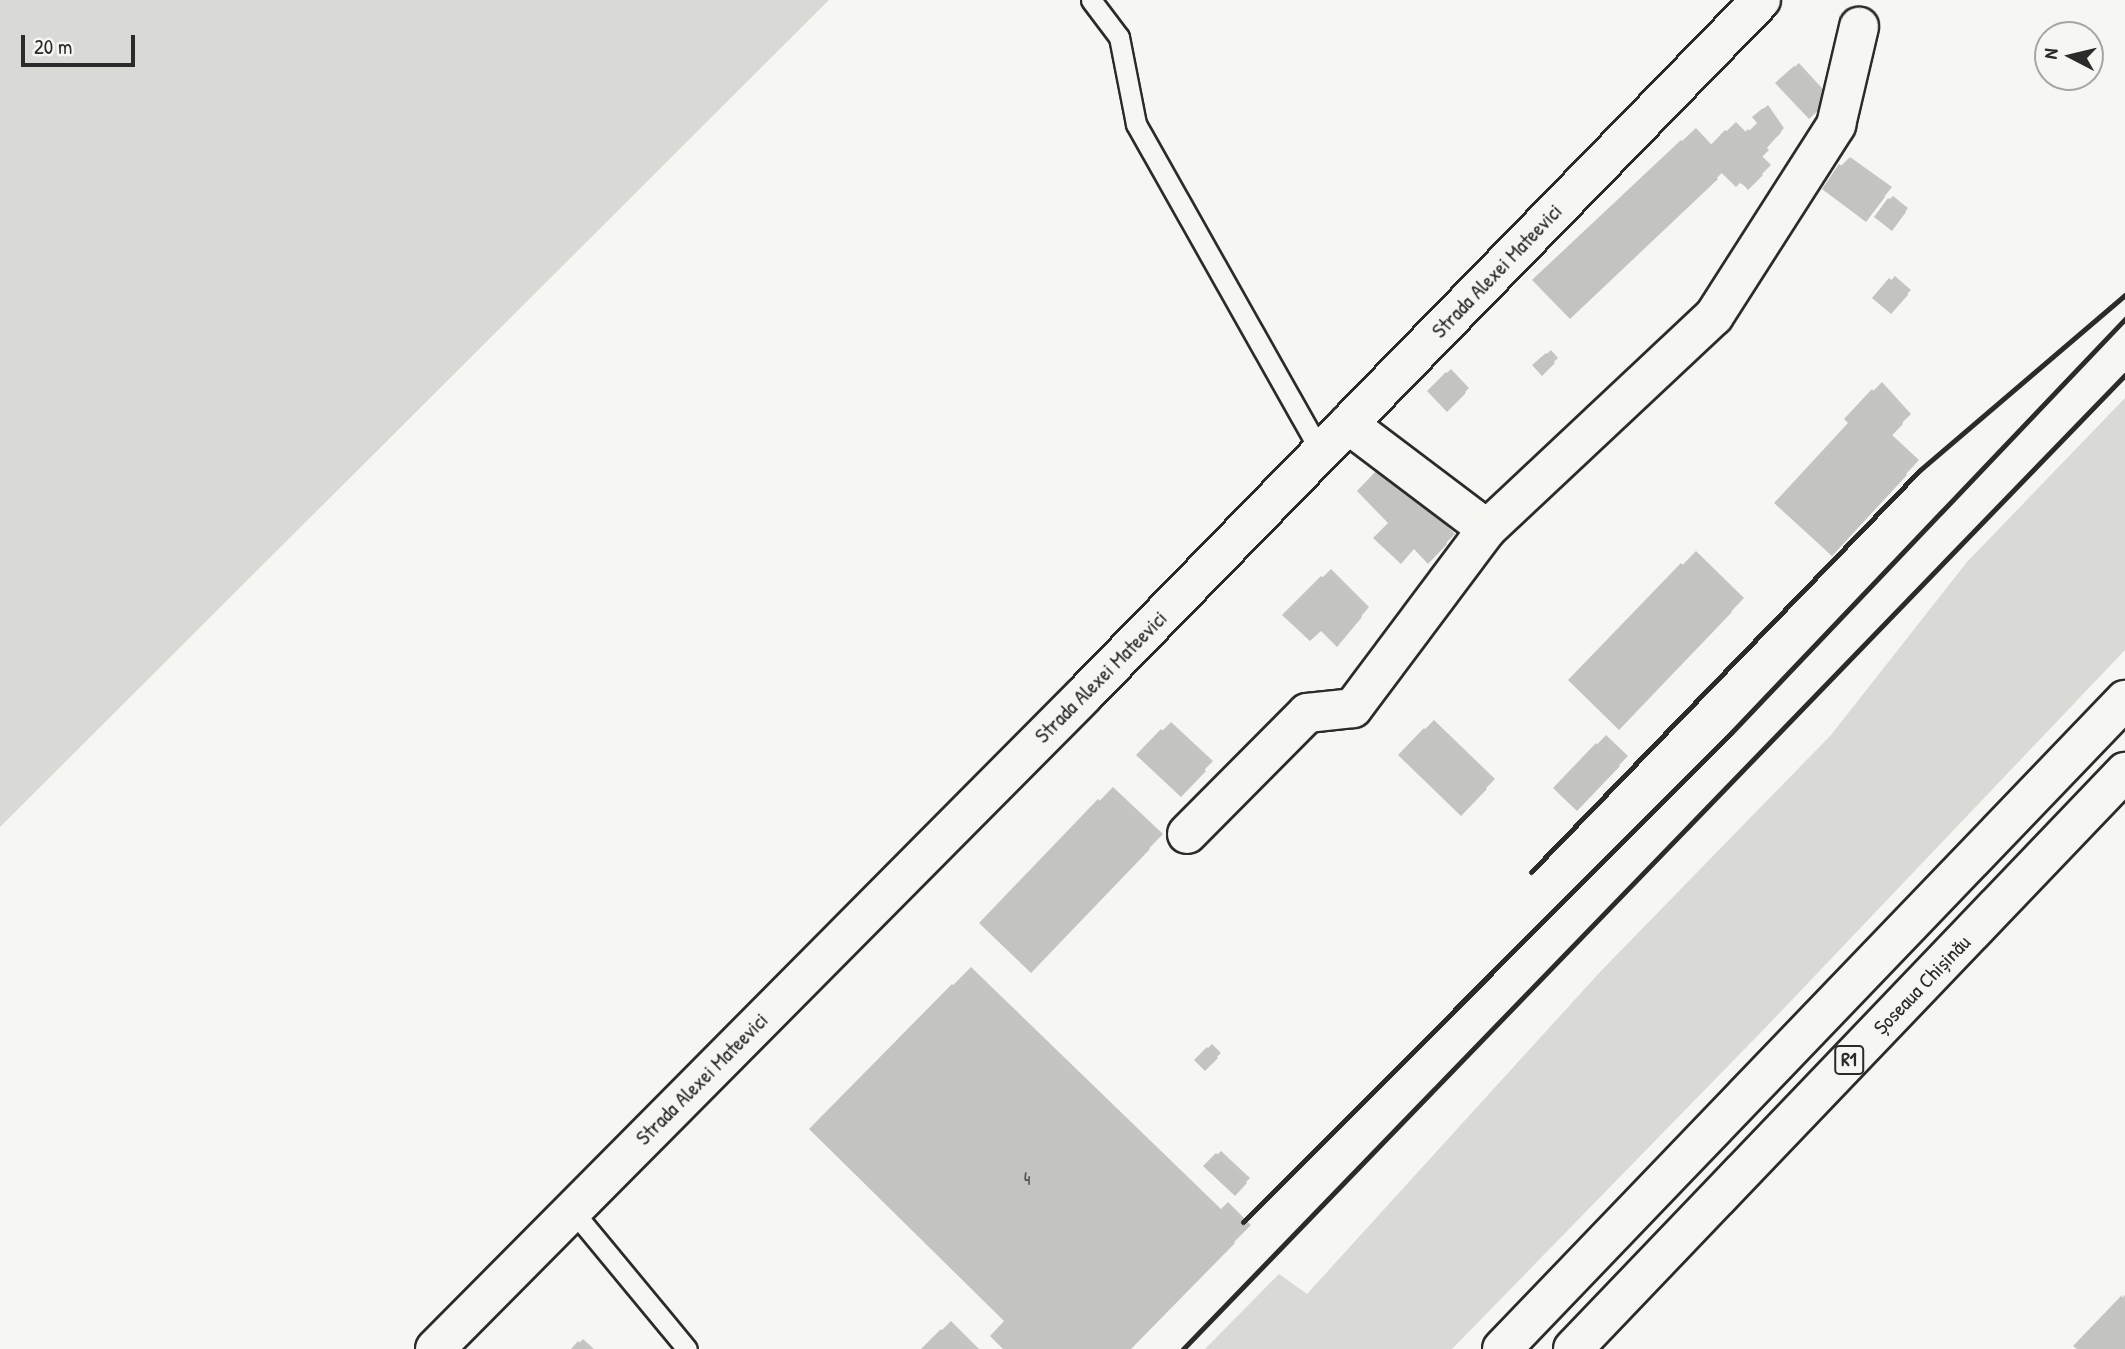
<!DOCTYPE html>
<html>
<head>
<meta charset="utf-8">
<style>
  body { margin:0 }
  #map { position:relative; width:2125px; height:1349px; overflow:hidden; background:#f6f6f2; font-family:"Patrick Hand",sans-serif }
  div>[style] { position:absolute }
  .green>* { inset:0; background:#d9d9d5 }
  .shadow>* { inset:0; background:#0003 }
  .building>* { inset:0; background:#c3c3c0 }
  .roads { filter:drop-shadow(2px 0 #2b2b2b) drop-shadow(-2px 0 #2b2b2b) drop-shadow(0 2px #2b2b2b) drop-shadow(0 -2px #2b2b2b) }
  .lane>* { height:19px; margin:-9.5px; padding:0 9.5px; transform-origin:9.5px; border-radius:9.5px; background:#f6f6f2 }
  .street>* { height:38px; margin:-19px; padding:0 19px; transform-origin:19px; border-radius:19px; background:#f6f6f2 }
  .highway>* { height:38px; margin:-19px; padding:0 19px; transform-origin:19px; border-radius:19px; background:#f6f6f2 }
  .rail>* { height:5px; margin:-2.5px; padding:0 2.5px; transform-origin:2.5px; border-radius:2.5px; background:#2b2b2b }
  span { translate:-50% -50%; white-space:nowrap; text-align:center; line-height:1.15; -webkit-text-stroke:5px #f6f6f2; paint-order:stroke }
  .number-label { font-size:18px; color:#515150 }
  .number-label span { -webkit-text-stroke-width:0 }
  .shield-label span { padding:2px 5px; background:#f6f6f2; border:2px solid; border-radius:5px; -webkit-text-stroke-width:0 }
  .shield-label { font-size:19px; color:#2b2b2b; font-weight:700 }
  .street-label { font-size:21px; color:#2b2b2b }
  .north { position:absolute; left:2034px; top:21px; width:70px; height:70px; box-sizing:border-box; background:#f6f6f2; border:2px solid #a5a5a2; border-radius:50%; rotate:277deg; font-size:19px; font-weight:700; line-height:28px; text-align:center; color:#2b2b2b }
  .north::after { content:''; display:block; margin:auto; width:24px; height:32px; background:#2b2b2b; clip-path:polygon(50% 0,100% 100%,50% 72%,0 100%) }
  .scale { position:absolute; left:21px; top:35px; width:114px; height:32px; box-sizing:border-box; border:4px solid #2b2b2b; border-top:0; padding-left:9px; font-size:21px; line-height:24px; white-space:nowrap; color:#2b2b2b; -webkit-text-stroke:5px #f6f6f2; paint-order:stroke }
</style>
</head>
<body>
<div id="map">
  <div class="green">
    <i style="clip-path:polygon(0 0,829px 0,0 827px)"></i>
    <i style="clip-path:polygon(2125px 398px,2125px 650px,1768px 1025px,1452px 1349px,1205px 1349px,1279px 1274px,1307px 1294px,1600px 972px,1831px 735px,1967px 562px)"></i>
  </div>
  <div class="shadow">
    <i style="clip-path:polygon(1799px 63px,1830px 97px,1809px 117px,1777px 83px)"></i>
    <i style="clip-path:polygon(1768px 105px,1784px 128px,1761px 155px,1771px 165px,1748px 188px,1723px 172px,1570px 317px,1548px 266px,1696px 128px,1712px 145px,1736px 122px,1747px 133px,1758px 122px,1754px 117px)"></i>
    <i style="clip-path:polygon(1850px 157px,1892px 187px,1866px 220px,1841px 166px)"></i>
    <i style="clip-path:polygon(1893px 196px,1908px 208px,1896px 224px,1889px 200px)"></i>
    <i style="clip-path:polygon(1895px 276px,1911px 290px,1891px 312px,1875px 298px)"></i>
    <i style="clip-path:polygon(1551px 350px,1558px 358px,1542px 373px,1535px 365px)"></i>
    <i style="clip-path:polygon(1451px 369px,1469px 388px,1447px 410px,1429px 391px)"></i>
    <i style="clip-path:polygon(1882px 382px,1911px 414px,1891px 434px,1919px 460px,1845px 540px,1851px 423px,1846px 419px)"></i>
    <i style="clip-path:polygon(1386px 464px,1455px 534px,1428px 561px,1359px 491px)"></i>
    <i style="clip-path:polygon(1696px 551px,1744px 598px,1645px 701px,1591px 660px)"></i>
    <i style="clip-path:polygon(1331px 569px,1369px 607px,1337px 645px,1321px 628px,1285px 615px)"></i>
    <i style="clip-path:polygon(1434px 720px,1495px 779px,1461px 814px,1400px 755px)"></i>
    <i style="clip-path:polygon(1171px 722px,1213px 761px,1181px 794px,1139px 755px)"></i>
    <i style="clip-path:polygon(1606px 735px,1628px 756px,1577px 808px,1556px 788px)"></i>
    <i style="clip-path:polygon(1113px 787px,1163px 834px,1044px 957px,981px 923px)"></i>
    <i style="clip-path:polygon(971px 967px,1221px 1209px,1228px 1202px,1251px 1225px,1129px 1349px,1006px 1349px,1007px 1321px,811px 1129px)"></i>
    <i style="clip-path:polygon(1212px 1044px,1221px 1053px,1205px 1068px,1196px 1060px)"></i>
    <i style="clip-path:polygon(1221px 1151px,1250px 1178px,1235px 1194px,1206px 1166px)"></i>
    <i style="clip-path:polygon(2125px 1295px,2125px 1349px,2079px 1349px,2076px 1346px)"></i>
    <i style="clip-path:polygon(951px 1321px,979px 1349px,923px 1349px)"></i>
    <i style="clip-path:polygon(583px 1339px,594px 1349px,573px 1349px)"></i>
  </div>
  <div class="building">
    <i style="clip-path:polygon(1794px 66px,1827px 102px,1809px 119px,1775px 83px)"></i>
    <i style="clip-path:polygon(1763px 108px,1781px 133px,1772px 141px,1752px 117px)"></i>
    <i style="clip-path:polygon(1748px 129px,1769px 150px,1753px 166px,1763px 175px,1748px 190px,1741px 182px,1736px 187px,1702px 154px,1725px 130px,1737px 141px)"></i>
    <i style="clip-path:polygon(1681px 140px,1718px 179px,1570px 319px,1532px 280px)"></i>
    <i style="clip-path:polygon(1839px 164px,1885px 197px,1866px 222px,1822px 189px)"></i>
    <i style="clip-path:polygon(1888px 198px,1906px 212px,1892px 231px,1874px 217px)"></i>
    <i style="clip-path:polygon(1889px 278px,1908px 295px,1891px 314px,1872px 298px)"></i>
    <i style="clip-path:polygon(1546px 353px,1555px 363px,1542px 376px,1532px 365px)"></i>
    <i style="clip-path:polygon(1446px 372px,1466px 393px,1447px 412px,1427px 391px)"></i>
    <i style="clip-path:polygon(1872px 389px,1903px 424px,1879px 449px,1907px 475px,1832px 556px,1774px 503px,1848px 423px,1844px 419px)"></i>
    <i style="clip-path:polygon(1376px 471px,1447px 544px,1428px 564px,1414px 549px,1401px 564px,1373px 538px,1388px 523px,1357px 491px)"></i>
    <i style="clip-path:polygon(1681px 563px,1732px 612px,1619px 730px,1568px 680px)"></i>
    <i style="clip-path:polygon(1321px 576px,1362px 617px,1337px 647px,1321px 631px,1310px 641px,1282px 615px)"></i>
    <i style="clip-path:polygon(1424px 728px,1487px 789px,1461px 816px,1398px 755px)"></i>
    <i style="clip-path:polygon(1161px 729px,1206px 771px,1181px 797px,1136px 755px)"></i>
    <i style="clip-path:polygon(1596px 743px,1620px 766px,1577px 811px,1553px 788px)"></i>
    <i style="clip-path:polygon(1098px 799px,1150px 849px,1031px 973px,979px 923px)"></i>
    <i style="clip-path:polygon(952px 984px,1202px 1226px,1209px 1218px,1235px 1243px,1131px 1349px,1003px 1349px,990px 1336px,1004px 1321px,809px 1129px)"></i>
    <i style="clip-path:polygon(1207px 1047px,1218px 1058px,1205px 1071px,1194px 1060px)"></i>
    <i style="clip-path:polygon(1216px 1153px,1247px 1183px,1235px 1196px,1203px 1166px)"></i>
    <i style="clip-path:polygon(2122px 1295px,2125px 1349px,2077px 1349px,2073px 1346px)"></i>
    <i style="clip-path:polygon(941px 1329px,961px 1349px,921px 1349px)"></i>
    <i style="clip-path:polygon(578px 1341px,586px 1349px,571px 1349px)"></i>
  </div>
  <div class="roads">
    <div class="lane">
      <i style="left:1091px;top:0;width:46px;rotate:52.9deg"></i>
      <i style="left:1119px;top:37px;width:89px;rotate:78.9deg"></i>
      <i style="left:1136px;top:124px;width:377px;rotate:60.6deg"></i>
      <i style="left:572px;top:1210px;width:180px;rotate:50.4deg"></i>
    </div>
    <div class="street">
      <i style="left:1348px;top:424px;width:174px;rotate:37.1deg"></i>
      <i style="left:1187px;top:834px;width:170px;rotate:-45.2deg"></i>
      <i style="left:1307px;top:713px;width:46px;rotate:-6.2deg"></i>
      <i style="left:1353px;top:708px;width:224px;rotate:-53.2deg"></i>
      <i style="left:1487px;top:529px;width:311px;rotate:-43.2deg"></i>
      <i style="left:1714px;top:316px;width:227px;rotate:-57.4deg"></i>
      <i style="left:1836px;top:125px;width:101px;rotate:-76.8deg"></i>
      <i style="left:435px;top:1349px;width:921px;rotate:-45.22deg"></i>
      <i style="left:1084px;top:695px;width:970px;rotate:-45.75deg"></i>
    </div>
    <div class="highway">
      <i style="left:1502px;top:1349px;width:900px;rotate:-46.17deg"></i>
      <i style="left:1573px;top:1349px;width:799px;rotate:-46.27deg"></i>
    </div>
  </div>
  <div class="rail">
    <i style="left:1531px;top:872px;width:559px;rotate:-45.94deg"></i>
    <i style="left:1920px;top:470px;width:270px;rotate:-40.5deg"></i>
    <i style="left:1243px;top:1222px;width:691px;rotate:-45.06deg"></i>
    <i style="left:1731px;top:733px;width:572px;rotate:-46.42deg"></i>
    <i style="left:1183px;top:1349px;width:1355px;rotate:-45.96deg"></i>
  </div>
  <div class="number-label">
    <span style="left:1027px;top:1179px">4</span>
  </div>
  <div class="shield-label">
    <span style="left:1849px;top:1060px">R1</span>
  </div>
  <div class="street-label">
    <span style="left:1497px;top:271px;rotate:-46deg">Strada Alexei Mateevici</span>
    <span style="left:1101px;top:677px;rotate:-45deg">Strada Alexei Mateevici</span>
    <span style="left:1922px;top:985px;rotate:-46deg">Șoseaua Chișinău</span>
    <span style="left:702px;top:1079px;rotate:-45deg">Strada Alexei Mateevici</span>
  </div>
  <div class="north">N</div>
  <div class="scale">20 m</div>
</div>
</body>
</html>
